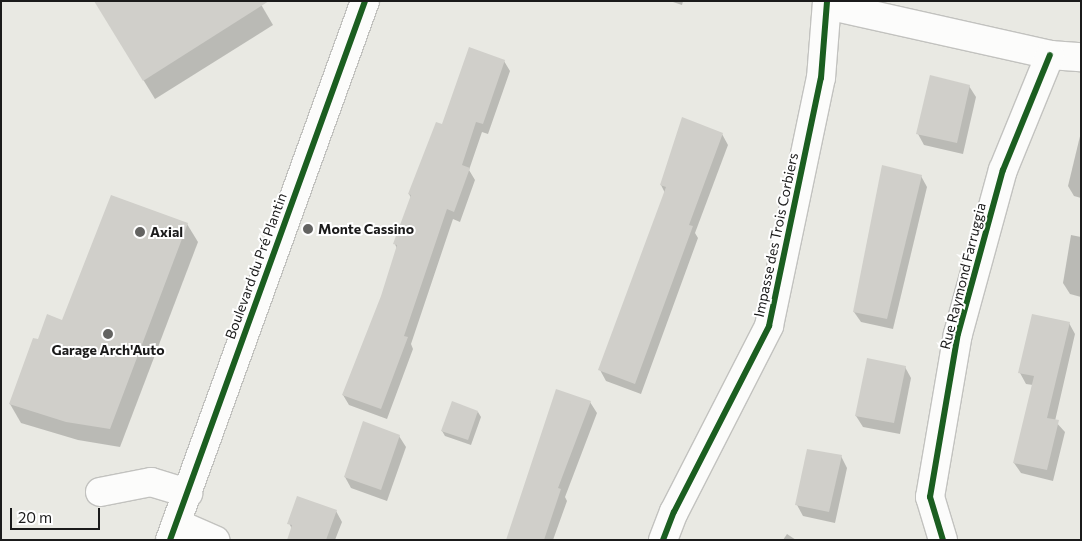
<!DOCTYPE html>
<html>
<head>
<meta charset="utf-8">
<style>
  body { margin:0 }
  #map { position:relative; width:1082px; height:541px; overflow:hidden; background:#e9e9e3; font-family:Commissioner,sans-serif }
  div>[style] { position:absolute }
  .shadow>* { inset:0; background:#0003 }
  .building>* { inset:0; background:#d0cfca }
  .roads { filter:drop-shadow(1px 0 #c2c2bf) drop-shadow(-1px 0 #c2c2bf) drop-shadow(0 1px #c2c2bf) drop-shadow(0 -1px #c2c2bf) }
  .minor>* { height:28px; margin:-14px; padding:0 14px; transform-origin:14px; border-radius:14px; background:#fcfcfb }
  .cycleway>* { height:6px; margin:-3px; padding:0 3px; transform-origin:3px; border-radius:3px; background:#1b5e20 }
  .dots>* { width:14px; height:14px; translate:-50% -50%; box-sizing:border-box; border:2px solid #fff; border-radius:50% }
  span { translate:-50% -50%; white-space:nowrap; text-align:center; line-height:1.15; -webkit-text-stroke:4px #fff; paint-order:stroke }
  .poi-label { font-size:14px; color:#1b1b1b; font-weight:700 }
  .left { translate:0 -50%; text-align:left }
  .street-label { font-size:14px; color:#1b1b1b }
  .frame { position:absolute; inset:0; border:2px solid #1b1b1b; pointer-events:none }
  .scale { position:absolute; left:10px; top:508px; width:90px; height:22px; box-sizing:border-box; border:2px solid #1b1b1b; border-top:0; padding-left:6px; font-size:15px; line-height:18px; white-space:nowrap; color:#1b1b1b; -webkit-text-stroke:4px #fff; paint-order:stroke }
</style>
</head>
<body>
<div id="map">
  <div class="shadow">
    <i style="clip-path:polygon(95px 1px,259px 1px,273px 25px,155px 99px)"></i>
    <i style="clip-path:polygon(670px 1px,683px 1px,682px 5px)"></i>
    <i style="clip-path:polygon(504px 61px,510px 71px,488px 134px,482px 132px,469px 170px,475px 180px,460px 222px,453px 219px,411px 344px,413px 349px,387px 419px,349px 405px,343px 395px,382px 296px,397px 249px,395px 244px,411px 198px,409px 194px,442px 126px)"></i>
    <i style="clip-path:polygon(969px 86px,976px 97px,963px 154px,924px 145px,918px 134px)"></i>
    <i style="clip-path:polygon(1081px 132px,1081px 198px,1074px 196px,1068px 186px)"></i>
    <i style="clip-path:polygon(722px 134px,728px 145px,695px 233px,698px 238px,641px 394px,606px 381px,600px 370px,665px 193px,661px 185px)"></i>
    <i style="clip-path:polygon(921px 176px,927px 187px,893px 329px,861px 322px,854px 312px)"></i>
    <i style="clip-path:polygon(187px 224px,198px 242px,120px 447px,78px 440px,21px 423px,10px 404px,63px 321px)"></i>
    <i style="clip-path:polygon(1071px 235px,1081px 237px,1081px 297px,1070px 294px,1063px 283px)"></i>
    <i style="clip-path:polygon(1069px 323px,1075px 334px,1055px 421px,1065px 432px,1053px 481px,1021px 473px,1014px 463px,1033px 385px,1026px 384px,1020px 373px)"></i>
    <i style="clip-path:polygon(905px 367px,911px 378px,900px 434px,863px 427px,856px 416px)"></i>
    <i style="clip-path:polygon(590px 402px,597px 413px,565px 497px,567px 501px,553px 540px,507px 540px)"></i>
    <i style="clip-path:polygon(478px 412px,481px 417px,471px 445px,445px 436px,442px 431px)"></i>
    <i style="clip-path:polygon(399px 436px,406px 447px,387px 501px,351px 488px,345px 477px)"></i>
    <i style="clip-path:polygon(841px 456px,847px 468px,835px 523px,803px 516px,797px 505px)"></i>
    <i style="clip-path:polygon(336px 511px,342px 522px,335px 540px,288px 540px,292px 529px,289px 523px)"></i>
    <i style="clip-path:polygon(787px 534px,796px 540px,783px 540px)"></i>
  </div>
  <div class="building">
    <i style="clip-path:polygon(94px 1px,269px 1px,143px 81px)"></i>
    <i style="clip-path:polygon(469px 47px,505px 60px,483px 124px,476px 122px,462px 165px,470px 168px,454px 212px,447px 209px,404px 336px,408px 337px,381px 409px,342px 395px,381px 296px,397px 245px,393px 244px,411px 195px,408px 194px,436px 122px,442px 124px)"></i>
    <i style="clip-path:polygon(930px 75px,970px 85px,957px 143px,916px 134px)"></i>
    <i style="clip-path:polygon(682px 117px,723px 133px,689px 225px,693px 226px,635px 384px,598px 370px,666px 187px,660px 185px)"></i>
    <i style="clip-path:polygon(882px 165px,922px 175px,887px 319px,853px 312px)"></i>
    <i style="clip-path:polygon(111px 195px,188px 223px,110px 429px,66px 422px,9px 404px,33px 338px,38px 339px,47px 314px,62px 320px)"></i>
    <i style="clip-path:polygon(1032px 314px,1070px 322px,1047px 418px,1059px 420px,1047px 470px,1013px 463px,1034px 376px,1018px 373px)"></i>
    <i style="clip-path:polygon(867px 358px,906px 366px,894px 423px,855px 416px)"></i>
    <i style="clip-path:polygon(556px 389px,591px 401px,558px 488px,561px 489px,544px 540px,506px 540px)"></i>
    <i style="clip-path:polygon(452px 401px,478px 411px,468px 440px,441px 431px)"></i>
    <i style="clip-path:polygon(363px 421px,400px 435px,381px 490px,344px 477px)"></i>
    <i style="clip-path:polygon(807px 449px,842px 455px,829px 512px,795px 505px)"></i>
    <i style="clip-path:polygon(297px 496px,337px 510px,326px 540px,287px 540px,292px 525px,287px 524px)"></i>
  </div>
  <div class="roads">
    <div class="minor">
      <i style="left:827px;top:5px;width:229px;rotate:12.6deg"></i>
      <i style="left:1050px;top:55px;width:31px;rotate:4deg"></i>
      <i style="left:100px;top:492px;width:52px;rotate:-11.1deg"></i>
      <i style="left:151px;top:482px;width:39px;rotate:17deg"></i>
      <i style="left:176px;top:523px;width:43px;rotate:23.6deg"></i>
      <i style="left:170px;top:540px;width:573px;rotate:-70.11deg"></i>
      <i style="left:663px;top:540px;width:30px;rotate:-69deg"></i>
      <i style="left:674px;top:512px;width:209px;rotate:-62.9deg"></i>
      <i style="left:769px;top:326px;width:253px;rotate:-78.2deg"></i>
      <i style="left:821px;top:78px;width:77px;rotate:-85.5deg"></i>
      <i style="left:943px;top:540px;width:45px;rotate:-106.8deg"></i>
      <i style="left:930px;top:497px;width:165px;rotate:-80.3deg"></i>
      <i style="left:958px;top:334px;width:170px;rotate:-74.7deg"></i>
      <i style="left:1003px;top:170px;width:124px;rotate:-67.8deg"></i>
    </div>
  </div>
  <div class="cycleway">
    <i style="left:170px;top:540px;width:573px;rotate:-70.11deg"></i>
    <i style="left:663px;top:540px;width:30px;rotate:-69deg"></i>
    <i style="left:674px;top:512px;width:209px;rotate:-62.9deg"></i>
    <i style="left:769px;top:326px;width:253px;rotate:-78.2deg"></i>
    <i style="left:821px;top:78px;width:77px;rotate:-85.5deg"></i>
    <i style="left:943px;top:540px;width:45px;rotate:-106.8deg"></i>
    <i style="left:930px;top:497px;width:165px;rotate:-80.3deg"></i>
    <i style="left:958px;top:334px;width:170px;rotate:-74.7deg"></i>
    <i style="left:1003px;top:170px;width:124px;rotate:-67.8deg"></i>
  </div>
  <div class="dots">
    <i style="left:308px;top:229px;background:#636361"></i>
    <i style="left:140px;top:232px;background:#636361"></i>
    <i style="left:108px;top:334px;background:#636361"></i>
  </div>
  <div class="poi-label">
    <span class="left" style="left:318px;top:229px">Monte Cassino</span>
    <span class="left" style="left:150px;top:232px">Axial</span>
    <span style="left:108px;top:350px">Garage Arch'Auto</span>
  </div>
  <div class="street-label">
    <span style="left:776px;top:235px;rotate:-78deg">Impasse des Trois Corbiers</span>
    <span style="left:256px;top:266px;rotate:-70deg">Boulevard du Pré Plantin</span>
    <span style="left:963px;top:276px;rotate:-76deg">Rue Raymond Farruggia</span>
  </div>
  <div class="frame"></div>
  <div class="scale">20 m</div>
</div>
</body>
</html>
